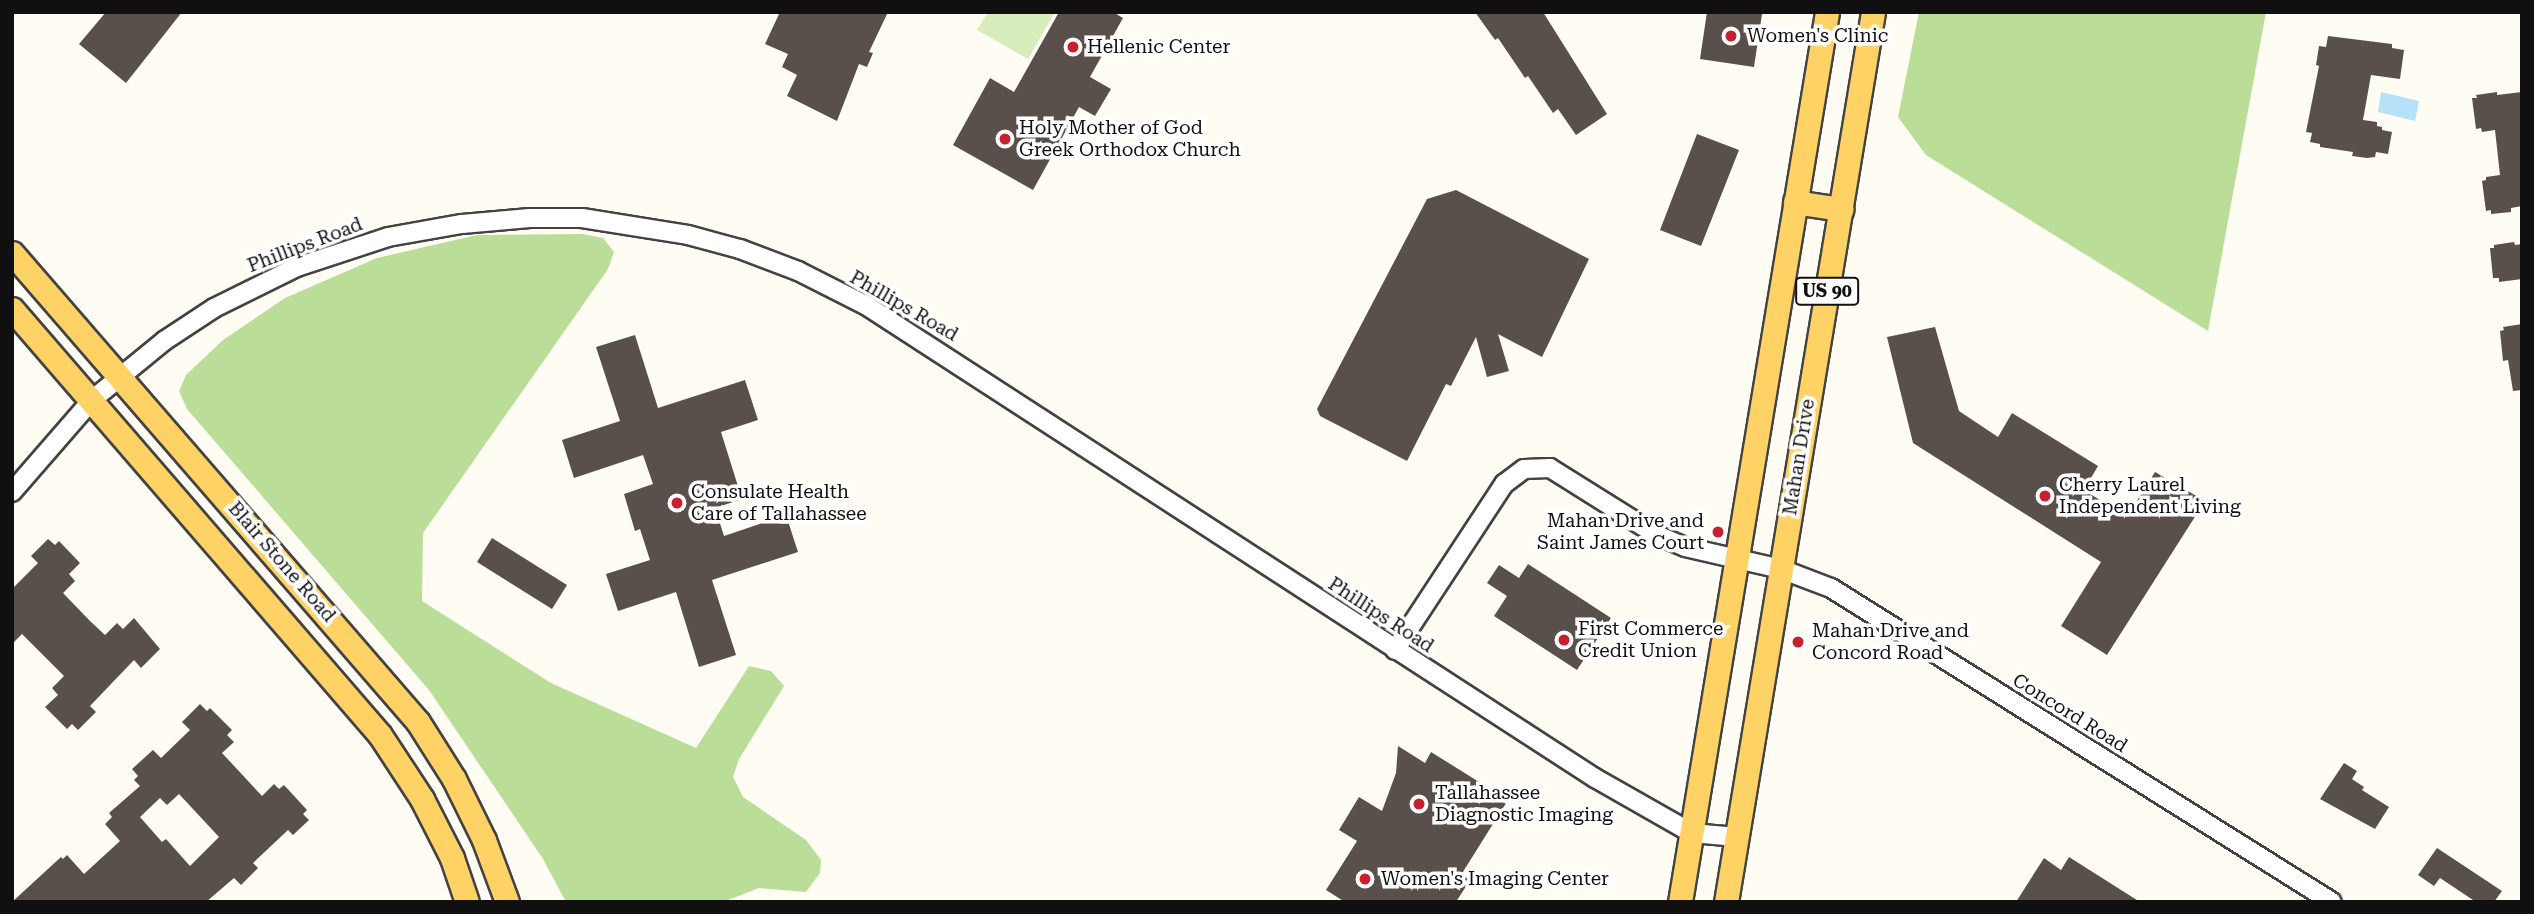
<!DOCTYPE html>
<html>
<head>
<meta charset="utf-8">
<style>
  body { margin:0 }
  #map { position:relative; width:2534px; height:914px; overflow:hidden; background:#fffcf3; font-family:"Roboto Serif",serif }
  div>[style] { position:absolute }
  .green>* { inset:0; background:#d6ecba }
  .forest>* { inset:0; background:#bade98 }
  .water>* { inset:0; background:#b5e2f9 }
  .building>* { inset:0; background:#59504c }
  .roads { filter:drop-shadow(2px 0 #434343) drop-shadow(-2px 0 #434343) drop-shadow(0 2px #434343) drop-shadow(0 -2px #434343) }
  .minor>* { height:18px; margin:-9px; padding:0 9px; transform-origin:9px; border-radius:9px; background:#fff }
  .major>* { height:23px; margin:-11.5px; padding:0 11.5px; transform-origin:11.5px; border-radius:11.5px; background:#fed264 }
  .dots>* { width:19px; height:19px; translate:-50% -50%; box-sizing:border-box; border:4px solid #fff; border-radius:50% }
  span { translate:-50% -50%; white-space:nowrap; text-align:center; line-height:1.15; -webkit-text-stroke:7px #fff; paint-order:stroke }
  .shield-label span { padding:2px 5px; background:#fff; border:2px solid; border-radius:5px; -webkit-text-stroke-width:0 }
  .shield-label { font-size:18px; color:#101010; font-weight:700 }
  .poi-label { font-size:19px; color:#101010 }
  .left { translate:0 -50%; text-align:left }
  .right { translate:-100% -50%; text-align:right }
  .street-label { font-size:19px; color:#101010 }
  .frame { position:absolute; inset:0; border:14px solid #101010; pointer-events:none }
</style>
</head>
<body>
<div id="map">
  <div class="green">
    <i style="clip-path:polygon(995px 12px,1055px 12px,1028px 59px,977px 30px,986px 15px)"></i>
  </div>
  <div class="forest">
    <i style="clip-path:polygon(1919px 12px,2266px 12px,2208px 331px,1926px 155px,1898px 117px)"></i>
    <i style="clip-path:polygon(583px 234px,603px 238px,614px 252px,608px 269px,423px 533px,422px 601px,551px 683px,696px 748px,749px 666px,771px 671px,784px 686px,739px 759px,733px 777px,743px 797px,806px 840px,821px 860px,820px 873px,806px 892px,759px 888px,723px 902px,566px 902px,543px 859px,429px 690px,187px 409px,179px 391px,186px 375px,223px 340px,285px 298px,377px 258px,477px 235px)"></i>
  </div>
  <div class="water">
    <i style="clip-path:polygon(2381px 92px,2419px 101px,2415px 121px,2378px 112px)"></i>
  </div>
  <div class="building">
    <i style="clip-path:polygon(106px 12px,182px 12px,126px 83px,79px 44px)"></i>
    <i style="clip-path:polygon(780px 12px,888px 12px,869px 52px,873px 53px,867px 67px,859px 64px,837px 121px,787px 96px,797px 75px,782px 67px,788px 54px,765px 44px)"></i>
    <i style="clip-path:polygon(1059px 12px,1113px 12px,1123px 18px,1090px 77px,1111px 89px,1095px 116px,1079px 107px,1033px 190px,953px 145px,990px 78px,1014px 92px)"></i>
    <i style="clip-path:polygon(1475px 12px,1543px 12px,1607px 114px,1576px 135px,1558px 109px,1553px 113px,1528px 76px,1525px 78px,1498px 38px,1495px 40px)"></i>
    <i style="clip-path:polygon(1707px 12px,1762px 14px,1754px 67px,1700px 59px)"></i>
    <i style="clip-path:polygon(2328px 36px,2392px 44px,2392px 48px,2404px 50px,2400px 79px,2371px 75px,2363px 120px,2377px 122px,2377px 126px,2382px 127px,2382px 130px,2392px 132px,2388px 154px,2376px 152px,2375px 157px,2367px 158px,2352px 156px,2353px 152px,2320px 147px,2320px 144px,2310px 142px,2312px 133px,2306px 132px,2319px 66px,2316px 65px,2319px 46px,2326px 47px)"></i>
    <i style="clip-path:polygon(2497px 92px,2497px 95px,2522px 92px,2522px 206px,2511px 208px,2511px 212px,2491px 214px,2491px 210px,2486px 211px,2482px 181px,2486px 180px,2486px 177px,2500px 175px,2495px 130px,2482px 132px,2481px 128px,2476px 129px,2472px 98px,2477px 98px,2476px 95px)"></i>
    <i style="clip-path:polygon(1697px 134px,1739px 150px,1701px 246px,1660px 230px)"></i>
    <i style="clip-path:polygon(1456px 190px,1589px 259px,1542px 357px,1498px 334px,1509px 371px,1487px 377px,1476px 337px,1451px 386px,1446px 384px,1407px 461px,1320px 416px,1317px 409px,1427px 199px)"></i>
    <i style="clip-path:polygon(2514px 242px,2515px 245px,2522px 244px,2522px 279px,2499px 282px,2499px 278px,2493px 278px,2490px 248px,2494px 248px,2494px 245px)"></i>
    <i style="clip-path:polygon(2522px 324px,2522px 390px,2513px 391px,2508px 360px,2503px 361px,2500px 331px,2504px 330px,2503px 327px)"></i>
    <i style="clip-path:polygon(1935px 327px,1959px 411px,1998px 437px,2012px 413px,2098px 466px,2084px 490px,2127px 517px,2155px 472px,2205px 501px,2107px 655px,2061px 626px,2101px 562px,1913px 443px,1887px 337px)"></i>
    <i style="clip-path:polygon(635px 335px,658px 408px,745px 380px,758px 420px,721px 432px,742px 499px,715px 508px,724px 536px,786px 515px,798px 552px,712px 580px,736px 655px,699px 667px,676px 592px,618px 611px,606px 574px,650px 560px,640px 529px,635px 531px,624px 494px,653px 484px,643px 455px,574px 478px,562px 440px,620px 421px,596px 347px)"></i>
    <i style="clip-path:polygon(492px 538px,567px 585px,552px 609px,477px 562px)"></i>
    <i style="clip-path:polygon(48px 539px,55px 545px,59px 541px,80px 563px,69px 574px,75px 581px,63px 593px,90px 621px,105px 635px,117px 623px,123px 629px,134px 618px,160px 649px,141px 668px,134px 660px,90px 706px,96px 712px,78px 730px,72px 724px,67px 729px,45px 707px,58px 695px,52px 688px,64px 676px,22px 634px,12px 644px,12px 589px,38px 563px,31px 556px)"></i>
    <i style="clip-path:polygon(1528px 564px,1611px 618px,1577px 670px,1494px 616px,1507px 596px,1487px 583px,1499px 565px,1519px 578px)"></i>
    <i style="clip-path:polygon(evenodd,200px 704px,207px 711px,210px 708px,232px 730px,227px 735px,234px 742px,222px 753px,236px 768px,262px 796px,274px 784px,279px 789px,284px 785px,307px 810px,303px 814px,309px 820px,293px 835px,288px 830px,253px 863px,258px 868px,241px 885px,234px 878px,206px 902px,12px 902px,61px 857px,63px 859px,67px 855px,84px 874px,120px 841px,105px 824px,112px 817px,109px 813px,140px 786px,134px 780px,138px 776px,132px 769px,153px 750px,161px 758px,190px 730px,182px 722px,200px 704px,179px 794px,219px 837px,190px 866px,166px 839px,162px 842px,140px 817px,160px 798px,167px 805px,179px 794px)"></i>
    <i style="clip-path:polygon(1398px 746px,1425px 763px,1431px 752px,1508px 800px,1461px 875px,1470px 880px,1456px 902px,1345px 902px,1326px 890px,1357px 841px,1339px 830px,1359px 797px,1382px 811px,1396px 773px)"></i>
    <i style="clip-path:polygon(2344px 763px,2357px 771px,2352px 779px,2364px 787px,2362px 790px,2389px 807px,2375px 829px,2320px 799px)"></i>
    <i style="clip-path:polygon(2437px 848px,2502px 891px,2494px 902px,2476px 902px,2440px 878px,2434px 886px,2418px 875px)"></i>
    <i style="clip-path:polygon(2069px 857px,2140px 902px,2016px 902px,2044px 858px,2061px 870px)"></i>
  </div>
  <div class="roads">
    <div class="minor">
      <i style="left:12px;top:492px;width:122px;rotate:-49deg"></i>
      <i style="left:92px;top:400px;width:93px;rotate:-39.3deg"></i>
      <i style="left:164px;top:341px;width:60px;rotate:-33.4deg"></i>
      <i style="left:214px;top:308px;width:93px;rotate:-26.3deg"></i>
      <i style="left:297px;top:267px;width:96px;rotate:-18.2deg"></i>
      <i style="left:388px;top:237px;width:75px;rotate:-10deg"></i>
      <i style="left:462px;top:224px;width:68px;rotate:-5deg"></i>
      <i style="left:530px;top:218px;width:52px"></i>
      <i style="left:582px;top:218px;width:107px;rotate:9.1deg"></i>
      <i style="left:688px;top:235px;width:54px;rotate:15.1deg"></i>
      <i style="left:740px;top:249px;width:62px;rotate:20.8deg"></i>
      <i style="left:798px;top:271px;width:77px;rotate:26.9deg"></i>
      <i style="left:867px;top:306px;width:868px;rotate:32.96deg"></i>
      <i style="left:1595px;top:778px;width:112px;rotate:29.6deg"></i>
      <i style="left:1692px;top:833px;width:45px;rotate:5.1deg"></i>
      <i style="left:1395px;top:650px;width:199px;rotate:-56.7deg"></i>
      <i style="left:1504px;top:484px;width:25px;rotate:-37deg"></i>
      <i style="left:1524px;top:469px;width:26px;rotate:-2deg"></i>
      <i style="left:1550px;top:468px;width:126px;rotate:32.1deg"></i>
      <i style="left:1657px;top:535px;width:30px;rotate:23deg"></i>
      <i style="left:1685px;top:547px;width:98px;rotate:12.9deg"></i>
      <i style="left:1781px;top:569px;width:53px;rotate:20.8deg"></i>
      <i style="left:1831px;top:588px;width:591px;rotate:32.08deg"></i>
    </div>
    <div class="major">
      <i style="left:1795px;top:202px;width:47px;rotate:8.7deg"></i>
      <i style="left:12px;top:253px;width:620px;rotate:49.12deg"></i>
      <i style="left:418px;top:722px;width:67px;rotate:57.7deg"></i>
      <i style="left:454px;top:779px;width:68px;rotate:63.8deg"></i>
      <i style="left:484px;top:840px;width:66px;rotate:69.6deg"></i>
      <i style="left:12px;top:309px;width:563px;rotate:49.18deg"></i>
      <i style="left:380px;top:735px;width:77px;rotate:56.7deg"></i>
      <i style="left:422px;top:799px;width:66px;rotate:63deg"></i>
      <i style="left:452px;top:858px;width:46px;rotate:71.2deg"></i>
      <i style="left:1680px;top:902px;width:902px;rotate:-80.62deg"></i>
      <i style="left:1726px;top:902px;width:902px;rotate:-80.62deg"></i>
    </div>
  </div>
  <div class="dots">
    <i style="left:1731px;top:36px;background:#c8202f"></i>
    <i style="left:1073px;top:47px;background:#c8202f"></i>
    <i style="left:1005px;top:139px;background:#c8202f"></i>
    <i style="left:2045px;top:496px;background:#c8202f"></i>
    <i style="left:677px;top:503px;background:#c8202f"></i>
    <i style="left:1718px;top:532px;background:#c8202f"></i>
    <i style="left:1564px;top:640px;background:#c8202f"></i>
    <i style="left:1798px;top:642px;background:#c8202f"></i>
    <i style="left:1419px;top:804px;background:#c8202f"></i>
    <i style="left:1365px;top:879px;background:#c8202f"></i>
  </div>
  <div class="shield-label">
    <span style="left:1827px;top:291px">US 90</span>
  </div>
  <div class="poi-label">
    <span class="left" style="left:1747px;top:36px">Women's Clinic</span>
    <span class="left" style="left:1087px;top:47px">Hellenic Center</span>
    <span class="left" style="left:1019px;top:139px">Holy Mother of God<br>Greek Orthodox Church</span>
    <span class="left" style="left:2059px;top:496px">Cherry Laurel<br>Independent Living</span>
    <span class="left" style="left:691px;top:503px">Consulate Health<br>Care of Tallahassee</span>
    <span class="right" style="left:1704px;top:532px">Mahan Drive and<br>Saint James Court</span>
    <span class="left" style="left:1578px;top:640px">First Commerce<br>Credit Union</span>
    <span class="left" style="left:1812px;top:642px">Mahan Drive and<br>Concord Road</span>
    <span class="left" style="left:1435px;top:804px">Tallahassee<br>Diagnostic Imaging</span>
    <span class="left" style="left:1381px;top:879px">Women's Imaging Center</span>
  </div>
  <div class="street-label">
    <span style="left:305px;top:245px;rotate:-21deg">Phillips Road</span>
    <span style="left:904px;top:306px;rotate:30deg">Phillips Road</span>
    <span style="left:1799px;top:457px;rotate:-81deg">Mahan Drive</span>
    <span style="left:282px;top:562px;rotate:49deg">Blair Stone Road</span>
    <span style="left:1381px;top:615px;rotate:33deg">Phillips Road</span>
    <span style="left:2070px;top:713px;rotate:32deg">Concord Road</span>
  </div>
  <div class="frame"></div>
</div>
</body>
</html>
